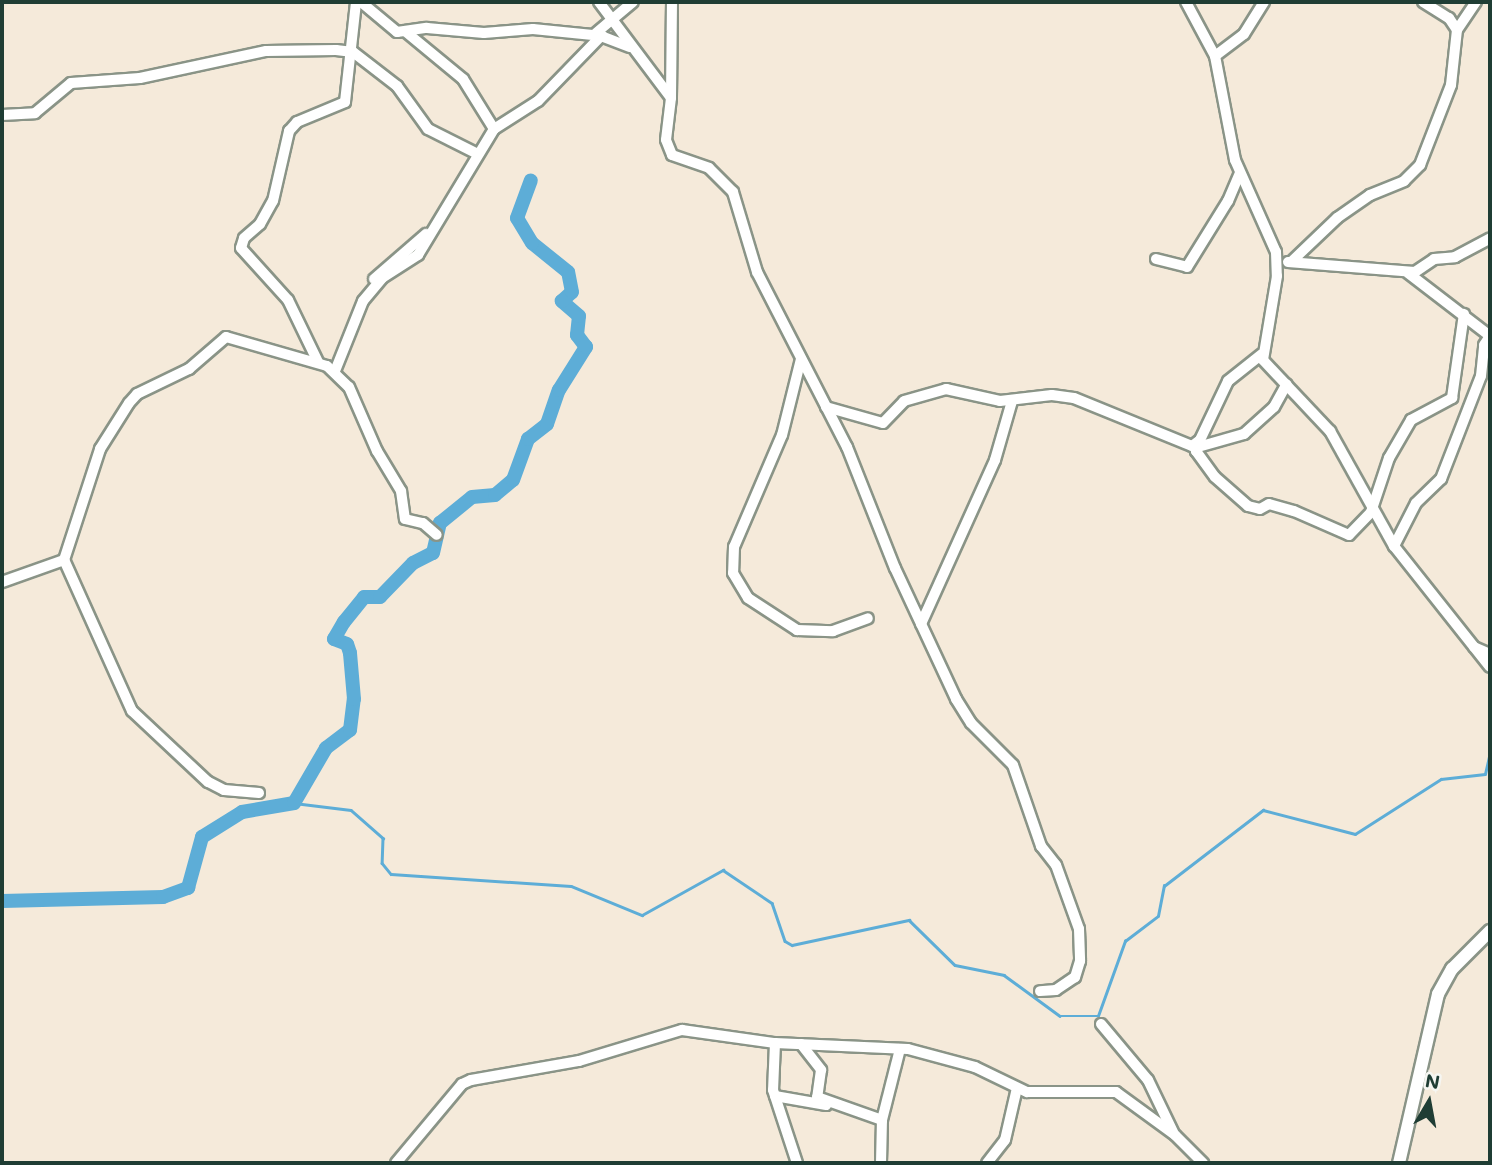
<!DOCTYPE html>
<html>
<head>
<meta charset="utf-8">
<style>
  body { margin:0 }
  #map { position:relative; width:1492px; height:1165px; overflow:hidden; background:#f5eada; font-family:Mali,sans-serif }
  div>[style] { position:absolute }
  .stream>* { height:2.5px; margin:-1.25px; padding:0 1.25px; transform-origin:1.25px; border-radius:1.25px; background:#5dadd7 }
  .river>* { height:14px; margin:-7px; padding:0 7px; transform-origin:7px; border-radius:7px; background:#5dadd7 }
  .roads { filter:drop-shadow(2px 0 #8a9487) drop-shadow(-2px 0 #8a9487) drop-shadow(0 2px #8a9487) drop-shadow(0 -2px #8a9487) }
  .minor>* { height:10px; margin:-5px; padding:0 5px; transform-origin:5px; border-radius:5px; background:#fff }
  .tertiary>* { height:12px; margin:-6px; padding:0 6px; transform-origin:6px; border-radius:6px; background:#fff }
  span { translate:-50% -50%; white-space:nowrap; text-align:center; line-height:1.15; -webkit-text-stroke:7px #f6f6f2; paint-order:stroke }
  .frame { position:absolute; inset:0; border:4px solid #1f3d34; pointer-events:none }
  .north { position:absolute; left:1394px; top:1067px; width:70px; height:70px; -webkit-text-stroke:5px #f6f6f2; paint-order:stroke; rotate:10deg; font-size:19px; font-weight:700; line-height:28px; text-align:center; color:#1f3d34 }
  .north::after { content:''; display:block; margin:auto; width:24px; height:32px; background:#1f3d34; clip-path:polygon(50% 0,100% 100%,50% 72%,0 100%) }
</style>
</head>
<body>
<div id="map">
  <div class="stream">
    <i style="left:294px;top:803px;width:57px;rotate:7deg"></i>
    <i style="left:351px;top:810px;width:43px;rotate:41.2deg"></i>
    <i style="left:383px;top:838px;width:25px;rotate:92deg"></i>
    <i style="left:382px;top:863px;width:14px;rotate:51deg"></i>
    <i style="left:391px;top:874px;width:180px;rotate:3.8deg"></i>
    <i style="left:571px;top:886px;width:77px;rotate:22.2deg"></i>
    <i style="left:642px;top:915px;width:93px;rotate:-29.1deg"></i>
    <i style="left:723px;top:870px;width:59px;rotate:34deg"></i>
    <i style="left:772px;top:903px;width:40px;rotate:71.1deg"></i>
    <i style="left:785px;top:941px;width:8px;rotate:30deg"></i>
    <i style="left:792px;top:945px;width:120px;rotate:-12.1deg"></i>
    <i style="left:909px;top:920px;width:64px;rotate:44.4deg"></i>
    <i style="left:955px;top:965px;width:50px;rotate:11.5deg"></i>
    <i style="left:1004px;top:975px;width:69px;rotate:36.2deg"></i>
    <i style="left:1060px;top:1016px;width:38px"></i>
    <i style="left:1098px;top:1016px;width:80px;rotate:-70.2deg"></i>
    <i style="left:1125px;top:941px;width:41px;rotate:-37.1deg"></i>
    <i style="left:1158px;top:916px;width:31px;rotate:-79deg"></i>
    <i style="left:1164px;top:886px;width:125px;rotate:-37.5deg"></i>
    <i style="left:1263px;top:810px;width:95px;rotate:14.6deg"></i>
    <i style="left:1355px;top:834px;width:102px;rotate:-32.6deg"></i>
    <i style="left:1441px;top:779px;width:44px;rotate:-6.5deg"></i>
    <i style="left:1485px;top:774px;width:22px;rotate:-77deg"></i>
  </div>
  <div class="river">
    <i style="left:2px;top:901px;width:161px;rotate:-1.4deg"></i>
    <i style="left:163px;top:897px;width:27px;rotate:-20deg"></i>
    <i style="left:188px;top:888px;width:53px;rotate:-74.6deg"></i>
    <i style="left:202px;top:837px;width:47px;rotate:-32deg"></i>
    <i style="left:242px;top:812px;width:53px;rotate:-9.8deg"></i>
    <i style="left:294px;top:803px;width:64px;rotate:-59.8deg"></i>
    <i style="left:326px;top:748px;width:30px;rotate:-37deg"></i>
    <i style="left:350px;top:730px;width:31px;rotate:-83deg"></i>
    <i style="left:354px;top:699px;width:46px;rotate:-95deg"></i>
    <i style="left:350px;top:653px;width:9px;rotate:-108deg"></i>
    <i style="left:347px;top:644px;width:14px;rotate:-159deg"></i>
    <i style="left:334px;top:639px;width:20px;rotate:-60deg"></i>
    <i style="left:344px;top:622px;width:32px;rotate:-51deg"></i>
    <i style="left:364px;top:597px;width:16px"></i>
    <i style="left:380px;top:597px;width:47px;rotate:-45.9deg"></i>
    <i style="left:413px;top:563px;width:22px;rotate:-27deg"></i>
    <i style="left:433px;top:553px;width:31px;rotate:-77deg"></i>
    <i style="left:440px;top:523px;width:41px;rotate:-39.1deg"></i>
    <i style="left:472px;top:497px;width:23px;rotate:-5deg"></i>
    <i style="left:495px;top:495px;width:23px;rotate:-40deg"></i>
    <i style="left:513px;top:480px;width:44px;rotate:-69.9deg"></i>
    <i style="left:528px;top:439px;width:24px;rotate:-38deg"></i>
    <i style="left:547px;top:424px;width:36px;rotate:-71deg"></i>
    <i style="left:559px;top:390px;width:51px;rotate:-57.9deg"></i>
    <i style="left:586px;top:347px;width:15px;rotate:-127deg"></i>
    <i style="left:577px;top:335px;width:19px;rotate:-84deg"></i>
    <i style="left:579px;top:316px;width:23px;rotate:-139deg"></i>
    <i style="left:562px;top:301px;width:13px;rotate:-42deg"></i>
    <i style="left:572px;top:292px;width:20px;rotate:-101deg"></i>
    <i style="left:568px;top:272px;width:46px;rotate:-141.1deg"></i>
    <i style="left:532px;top:243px;width:29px;rotate:-121deg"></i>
    <i style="left:517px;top:218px;width:40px;rotate:-69.8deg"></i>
  </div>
  <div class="roads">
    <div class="minor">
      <i style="left:361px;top:2px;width:47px;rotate:39.8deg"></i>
      <i style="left:397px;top:32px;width:30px;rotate:-8deg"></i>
      <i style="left:427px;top:28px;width:57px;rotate:5deg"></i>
      <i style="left:484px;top:33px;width:49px;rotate:-4.7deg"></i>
      <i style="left:533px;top:29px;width:70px;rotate:5.7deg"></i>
      <i style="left:599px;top:2px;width:120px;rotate:53.1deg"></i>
      <i style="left:671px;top:98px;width:42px;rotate:96.8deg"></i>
      <i style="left:666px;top:140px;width:16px;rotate:68deg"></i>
      <i style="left:672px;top:155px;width:39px;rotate:19deg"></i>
      <i style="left:709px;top:168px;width:34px;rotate:45deg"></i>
      <i style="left:733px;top:192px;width:84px;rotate:73.3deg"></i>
      <i style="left:757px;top:272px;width:197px;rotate:62.8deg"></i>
      <i style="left:847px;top:447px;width:130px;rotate:68.4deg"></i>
      <i style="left:895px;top:568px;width:145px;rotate:65deg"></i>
      <i style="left:956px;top:699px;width:28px;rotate:58deg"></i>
      <i style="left:971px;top:723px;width:59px;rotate:45deg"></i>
      <i style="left:1013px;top:765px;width:86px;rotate:70.9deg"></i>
      <i style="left:1041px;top:846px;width:24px;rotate:52deg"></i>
      <i style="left:1056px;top:865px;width:68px;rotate:70.2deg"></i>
      <i style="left:1079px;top:929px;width:32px;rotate:88deg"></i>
      <i style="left:1080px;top:961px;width:17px;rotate:107deg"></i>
      <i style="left:1075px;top:977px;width:23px;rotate:146deg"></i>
      <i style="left:1056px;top:990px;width:16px;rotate:176deg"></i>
      <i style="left:1186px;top:2px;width:61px;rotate:61.8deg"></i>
      <i style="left:1215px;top:56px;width:106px;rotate:79.1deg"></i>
      <i style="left:1235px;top:160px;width:101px;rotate:66deg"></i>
      <i style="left:1276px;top:252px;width:24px;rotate:88deg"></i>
      <i style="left:1277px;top:276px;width:85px;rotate:99.5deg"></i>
      <i style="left:1263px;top:360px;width:98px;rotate:46.7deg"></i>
      <i style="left:1330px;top:431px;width:132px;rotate:60.9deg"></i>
      <i style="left:1394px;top:546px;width:154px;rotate:51.6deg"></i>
      <i style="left:1423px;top:2px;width:31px;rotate:32deg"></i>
      <i style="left:1449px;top:18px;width:14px;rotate:56deg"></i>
      <i style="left:406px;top:32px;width:74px;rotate:39.5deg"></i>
      <i style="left:463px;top:79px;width:59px;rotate:58.2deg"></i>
      <i style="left:596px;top:33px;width:48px;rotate:-40deg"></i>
      <i style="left:1215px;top:56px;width:36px;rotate:-37deg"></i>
      <i style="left:1244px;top:34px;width:38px;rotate:-58deg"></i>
      <i style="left:671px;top:97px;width:95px;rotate:-89.4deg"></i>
      <i style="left:2px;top:115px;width:33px;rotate:-3deg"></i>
      <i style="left:35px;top:113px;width:47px;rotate:-39.8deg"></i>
      <i style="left:71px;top:83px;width:69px;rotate:-4.1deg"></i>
      <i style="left:140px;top:78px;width:129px;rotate:-12.1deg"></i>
      <i style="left:266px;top:51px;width:70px;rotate:-0.8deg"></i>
      <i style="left:336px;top:50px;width:17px;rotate:7deg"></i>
      <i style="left:353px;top:52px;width:56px;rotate:37.7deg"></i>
      <i style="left:397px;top:86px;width:53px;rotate:54.2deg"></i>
      <i style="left:428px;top:129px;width:54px;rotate:26.6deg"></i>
      <i style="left:1156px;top:259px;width:32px;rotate:14deg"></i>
      <i style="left:1187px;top:267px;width:78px;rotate:-58.2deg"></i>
      <i style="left:1228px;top:201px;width:30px;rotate:-67deg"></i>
      <i style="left:1288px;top:262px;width:127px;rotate:4.5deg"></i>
      <i style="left:1415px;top:272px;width:23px;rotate:-34deg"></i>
      <i style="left:1434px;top:259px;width:21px;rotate:-5deg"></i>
      <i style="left:1455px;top:257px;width:40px;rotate:-28deg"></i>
      <i style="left:1291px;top:262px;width:64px;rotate:-43.7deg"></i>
      <i style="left:1337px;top:218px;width:40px;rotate:-34.9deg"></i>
      <i style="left:1370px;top:195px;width:37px;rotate:-22deg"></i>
      <i style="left:1404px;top:181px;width:23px;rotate:-45deg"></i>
      <i style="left:1420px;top:165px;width:86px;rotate:-68.8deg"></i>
      <i style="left:1451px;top:85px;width:55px;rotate:-83.8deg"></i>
      <i style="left:1457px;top:30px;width:34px;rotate:-56deg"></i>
      <i style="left:1408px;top:273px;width:103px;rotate:37.5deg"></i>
      <i style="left:374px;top:279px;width:69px;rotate:-40.9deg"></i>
      <i style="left:801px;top:359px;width:78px;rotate:104deg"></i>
      <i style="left:782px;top:435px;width:122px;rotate:113.2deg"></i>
      <i style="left:734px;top:547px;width:26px;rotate:92deg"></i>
      <i style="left:733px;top:573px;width:29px;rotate:59deg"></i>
      <i style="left:748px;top:598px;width:59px;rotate:33.1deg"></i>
      <i style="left:797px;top:630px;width:36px;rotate:2deg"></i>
      <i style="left:833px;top:631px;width:37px;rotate:-20deg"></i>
      <i style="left:318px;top:362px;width:69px;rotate:-115.8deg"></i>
      <i style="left:288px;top:300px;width:70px;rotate:-132.1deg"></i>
      <i style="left:241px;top:248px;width:10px;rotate:-73deg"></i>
      <i style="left:244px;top:238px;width:21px;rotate:-41deg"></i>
      <i style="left:260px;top:224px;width:26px;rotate:-61deg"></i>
      <i style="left:273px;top:201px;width:72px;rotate:-77.1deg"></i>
      <i style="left:289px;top:131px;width:12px;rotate:-48deg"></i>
      <i style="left:297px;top:122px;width:52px;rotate:-22.6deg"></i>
      <i style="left:345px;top:102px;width:101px;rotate:-83.7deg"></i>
      <i style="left:335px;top:371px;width:75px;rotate:-68.2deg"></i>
      <i style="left:363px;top:301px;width:30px;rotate:-50deg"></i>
      <i style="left:382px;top:278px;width:43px;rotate:-32.6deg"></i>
      <i style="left:418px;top:255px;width:147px;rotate:-58.9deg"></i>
      <i style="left:494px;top:129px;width:52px;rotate:-32.5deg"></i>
      <i style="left:538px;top:101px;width:91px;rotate:-45.9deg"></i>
      <i style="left:601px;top:36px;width:31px;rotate:21deg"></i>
      <i style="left:826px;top:407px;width:59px;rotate:15.7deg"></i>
      <i style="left:883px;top:423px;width:30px;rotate:-46deg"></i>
      <i style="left:904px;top:401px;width:44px;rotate:-15.9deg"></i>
      <i style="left:946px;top:389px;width:55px;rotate:12.5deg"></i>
      <i style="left:1000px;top:401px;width:52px;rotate:-6.6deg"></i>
      <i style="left:1052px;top:395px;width:22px;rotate:8deg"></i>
      <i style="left:1074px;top:398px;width:127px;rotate:22.1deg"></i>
      <i style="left:1192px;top:446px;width:10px;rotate:-37deg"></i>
      <i style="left:1200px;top:440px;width:65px;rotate:-64.6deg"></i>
      <i style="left:1228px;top:381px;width:43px;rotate:-38.5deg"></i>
      <i style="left:1200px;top:441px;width:11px;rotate:112deg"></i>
      <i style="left:1196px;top:451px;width:32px;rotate:54deg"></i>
      <i style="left:1215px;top:477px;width:44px;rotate:41.3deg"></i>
      <i style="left:1248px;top:506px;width:12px;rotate:14deg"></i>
      <i style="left:1260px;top:509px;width:10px;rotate:-29deg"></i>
      <i style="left:1269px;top:504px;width:26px;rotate:16deg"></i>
      <i style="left:1294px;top:511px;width:60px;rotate:23.6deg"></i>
      <i style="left:1349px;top:535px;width:32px;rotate:-46deg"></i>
      <i style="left:1371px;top:512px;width:57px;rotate:-71.6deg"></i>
      <i style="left:1389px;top:458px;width:44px;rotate:-59.9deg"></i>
      <i style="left:1411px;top:420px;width:47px;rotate:-28.2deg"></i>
      <i style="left:1452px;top:398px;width:85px;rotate:-81.9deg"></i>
      <i style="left:1198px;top:447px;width:48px;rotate:-15.8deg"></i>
      <i style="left:1244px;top:434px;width:40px;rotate:-42deg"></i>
      <i style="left:1274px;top:407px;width:26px;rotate:-61deg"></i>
      <i style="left:1394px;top:546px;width:48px;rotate:-62.9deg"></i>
      <i style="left:1416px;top:503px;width:35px;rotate:-44deg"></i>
      <i style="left:1441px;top:479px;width:110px;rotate:-68.8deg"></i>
      <i style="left:1481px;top:376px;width:31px;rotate:-84deg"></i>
      <i style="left:1484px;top:345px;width:11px;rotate:-56deg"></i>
      <i style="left:2px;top:582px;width:66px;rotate:-19.5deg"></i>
      <i style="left:921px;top:624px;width:180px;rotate:-65.7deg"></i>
      <i style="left:995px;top:460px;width:61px;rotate:-73.9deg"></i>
      <i style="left:1474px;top:647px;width:17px;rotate:24deg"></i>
      <i style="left:259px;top:793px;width:35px;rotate:-175deg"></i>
      <i style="left:224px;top:790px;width:18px;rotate:-153deg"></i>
      <i style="left:208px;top:782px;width:104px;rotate:-136.9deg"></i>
      <i style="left:132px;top:711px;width:166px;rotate:-114.2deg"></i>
      <i style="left:64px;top:560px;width:117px;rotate:-72deg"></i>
      <i style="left:100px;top:449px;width:54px;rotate:-57.8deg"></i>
      <i style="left:129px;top:403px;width:12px;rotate:-48deg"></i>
      <i style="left:137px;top:394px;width:58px;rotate:-25.7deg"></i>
      <i style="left:189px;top:369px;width:49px;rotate:-40.9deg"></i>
      <i style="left:226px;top:337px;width:105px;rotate:16deg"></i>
      <i style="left:327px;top:366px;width:30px;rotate:44deg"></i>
      <i style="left:349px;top:387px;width:70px;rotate:66.4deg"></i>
      <i style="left:377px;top:451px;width:47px;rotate:59deg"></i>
      <i style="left:401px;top:491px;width:28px;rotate:82deg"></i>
      <i style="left:405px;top:519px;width:18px;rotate:13deg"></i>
      <i style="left:423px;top:523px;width:18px;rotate:41deg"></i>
      <i style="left:1101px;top:1024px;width:73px;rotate:50deg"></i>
      <i style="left:1148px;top:1080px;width:58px;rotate:64.3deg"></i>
      <i style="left:775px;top:1043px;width:47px;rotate:92.4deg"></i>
      <i style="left:773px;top:1090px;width:77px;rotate:71.8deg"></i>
      <i style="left:801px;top:1044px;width:33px;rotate:52deg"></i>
      <i style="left:821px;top:1070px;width:27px;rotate:98deg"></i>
      <i style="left:817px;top:1097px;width:69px;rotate:19.5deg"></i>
      <i style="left:775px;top:1096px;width:52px;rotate:10deg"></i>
      <i style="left:396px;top:1163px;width:103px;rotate:-50.1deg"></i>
      <i style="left:462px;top:1084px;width:10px;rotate:-24deg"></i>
      <i style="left:471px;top:1080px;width:110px;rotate:-10deg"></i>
      <i style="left:579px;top:1061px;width:108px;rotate:-16.8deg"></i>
      <i style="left:682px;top:1030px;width:94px;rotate:8deg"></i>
      <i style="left:775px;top:1043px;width:133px;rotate:2.6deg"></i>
      <i style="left:908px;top:1049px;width:69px;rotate:15deg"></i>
      <i style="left:975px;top:1067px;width:58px;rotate:25.7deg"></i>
      <i style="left:1027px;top:1092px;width:89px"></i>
      <i style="left:1116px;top:1092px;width:73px;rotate:36.1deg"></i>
      <i style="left:1175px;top:1135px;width:40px;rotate:45deg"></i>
      <i style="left:881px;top:1163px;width:43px;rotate:-88.7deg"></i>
      <i style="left:882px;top:1120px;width:73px;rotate:-75.8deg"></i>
      <i style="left:987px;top:1163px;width:29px;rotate:-52deg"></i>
      <i style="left:1005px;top:1140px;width:53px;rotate:-77deg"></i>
    </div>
    <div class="tertiary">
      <i style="left:1399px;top:1163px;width:173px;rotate:-77deg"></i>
      <i style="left:1438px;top:994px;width:29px;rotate:-61deg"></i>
      <i style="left:1452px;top:969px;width:54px;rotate:-45deg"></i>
    </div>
  </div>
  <div class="frame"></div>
  <div class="north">N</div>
</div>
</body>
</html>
